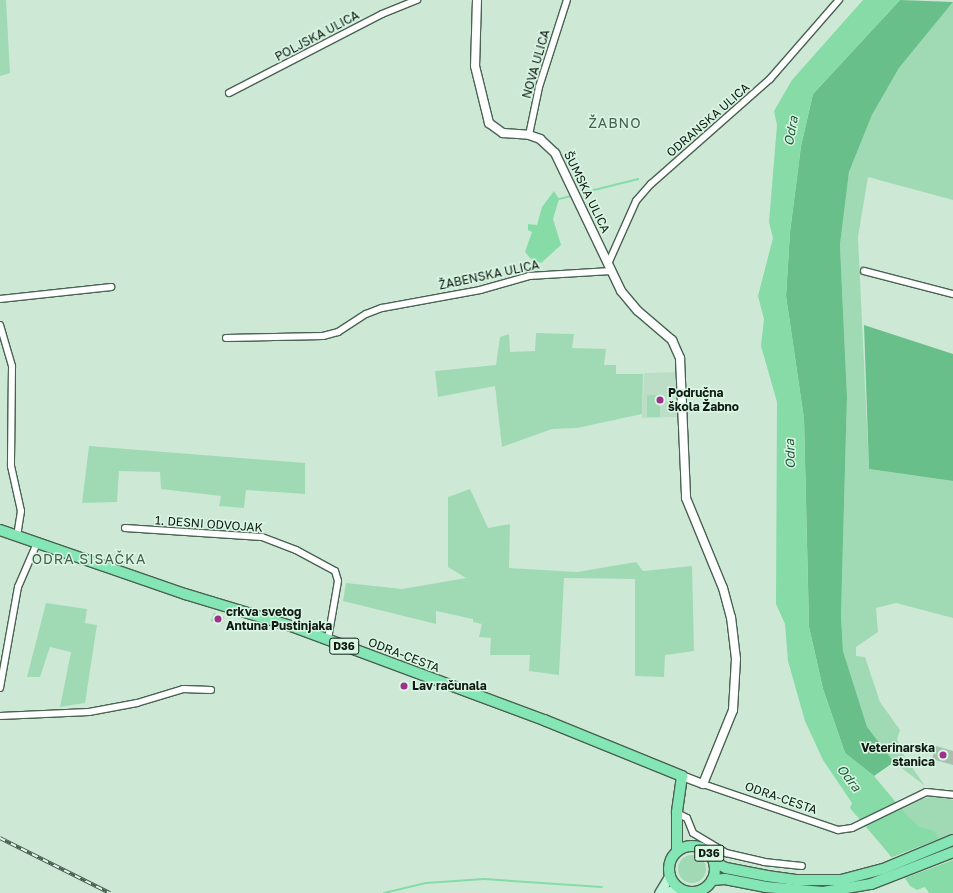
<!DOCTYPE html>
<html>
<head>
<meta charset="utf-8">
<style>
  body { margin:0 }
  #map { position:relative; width:953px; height:893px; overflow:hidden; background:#cde9d6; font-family:"Golos Text",sans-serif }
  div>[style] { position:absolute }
  .built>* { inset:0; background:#bcdec6 }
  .green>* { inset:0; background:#a0dab4 }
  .round { border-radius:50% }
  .forest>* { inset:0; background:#69bf8a }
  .water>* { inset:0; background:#86dba6 }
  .pier>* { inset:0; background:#cde9d6 }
  .stream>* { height:2px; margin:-1px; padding:0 1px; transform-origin:1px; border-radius:1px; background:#86dba6 }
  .building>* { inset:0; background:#a6c1af }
  .roads { filter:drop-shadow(1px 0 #496251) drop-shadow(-1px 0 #496251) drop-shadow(0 1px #496251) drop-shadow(0 -1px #496251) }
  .minor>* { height:6px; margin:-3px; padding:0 3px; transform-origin:3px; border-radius:3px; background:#fff }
  .tertiary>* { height:8px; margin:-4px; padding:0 4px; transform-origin:4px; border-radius:4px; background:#fff }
  .secondary>* { height:9px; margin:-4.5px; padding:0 4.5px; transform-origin:4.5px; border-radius:4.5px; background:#c2f2da }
  .primary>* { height:10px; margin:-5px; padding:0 5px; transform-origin:5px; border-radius:5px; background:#85e6b5 }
  .primary>.ring { margin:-5px; padding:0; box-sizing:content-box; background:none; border:10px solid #85e6b5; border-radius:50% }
  .rail>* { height:3.5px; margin-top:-1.75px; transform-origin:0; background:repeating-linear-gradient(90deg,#daf7e3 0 6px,#4a5b50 0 12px); box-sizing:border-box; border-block:1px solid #4a5b50 }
  .dots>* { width:11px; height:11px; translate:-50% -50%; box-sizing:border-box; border:2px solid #daf7e3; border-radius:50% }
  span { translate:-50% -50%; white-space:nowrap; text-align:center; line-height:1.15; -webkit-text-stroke:3px #daf7e3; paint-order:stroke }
  .shield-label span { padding:1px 3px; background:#daf7e3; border:1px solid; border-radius:3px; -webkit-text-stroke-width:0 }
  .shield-label { font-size:11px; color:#101b14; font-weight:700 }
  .street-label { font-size:12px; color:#101b14 }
  .poi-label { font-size:12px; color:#101b14; font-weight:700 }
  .left { translate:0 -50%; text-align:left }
  .right { translate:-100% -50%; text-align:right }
  .water-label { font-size:13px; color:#1e5c3a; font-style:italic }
  .quarter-label { font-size:14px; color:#455e4e; letter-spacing:1px }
</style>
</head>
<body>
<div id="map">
  <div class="built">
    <i style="clip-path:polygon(676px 372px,678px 417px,642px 418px,644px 373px)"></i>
  </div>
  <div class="green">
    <i style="clip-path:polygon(0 0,6px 0,10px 73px,0 76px)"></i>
    <i style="clip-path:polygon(953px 2px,953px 200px,868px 177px,858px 237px,869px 469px,953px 481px,953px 618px,896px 603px,876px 608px,878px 632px,856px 647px,856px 656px,865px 657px,880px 702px,900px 730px,897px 739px,903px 754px,925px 786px,894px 762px,867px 728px,843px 651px,841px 616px,847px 397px,840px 245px,849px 172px,872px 115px,899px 68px)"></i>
    <i style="clip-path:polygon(536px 333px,574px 334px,572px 348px,606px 349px,604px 365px,616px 365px,616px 374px,643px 374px,642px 414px,577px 428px,552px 429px,502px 447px,495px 386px,438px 397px,435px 371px,496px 365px,500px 337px,509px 334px,510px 352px,535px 351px)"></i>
    <i style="clip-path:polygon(647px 395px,660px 395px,660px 417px,647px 417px)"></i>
    <i style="clip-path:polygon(89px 446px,305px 463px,305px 494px,246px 490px,244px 508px,219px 506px,221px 496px,161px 489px,160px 472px,119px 471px,117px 502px,82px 503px)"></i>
    <i style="clip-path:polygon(470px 489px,488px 528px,510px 524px,509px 568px,577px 572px,636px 562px,643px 571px,692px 566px,694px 651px,665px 655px,664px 677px,635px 676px,635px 579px,564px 578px,559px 675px,529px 671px,530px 655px,490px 655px,491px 638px,479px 637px,482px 624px,473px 622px,473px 619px,436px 611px,436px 624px,343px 601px,346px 583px,402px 589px,466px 578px,448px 567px,448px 497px)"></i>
    <i style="clip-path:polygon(46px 603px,87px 609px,85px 623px,97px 625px,85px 703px,60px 707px,71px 652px,50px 647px,40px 677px,27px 677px)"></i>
    <i style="clip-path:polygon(939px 796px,953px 800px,953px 834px,925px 845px,893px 812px,919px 799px)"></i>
    <i class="round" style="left:678px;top:855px;width:28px;height:28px"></i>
  </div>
  <div class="forest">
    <i style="clip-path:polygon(900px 0,953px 2px,899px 68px,872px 115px,849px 172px,840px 245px,847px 397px,841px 616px,843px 651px,867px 727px,894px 762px,874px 776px,845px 753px,823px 689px,809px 627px,804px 419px,786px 296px,790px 232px,801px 146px,813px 94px)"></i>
    <i style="clip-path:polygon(864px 325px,953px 354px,953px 481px,869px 469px)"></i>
  </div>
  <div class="water">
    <i style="clip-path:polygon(863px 0,900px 0,813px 94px,801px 146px,790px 231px,786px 296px,804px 419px,809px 627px,823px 689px,845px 753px,874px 776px,909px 818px,920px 827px,934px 831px,953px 860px,953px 893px,929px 893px,925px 887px,917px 890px,910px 886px,889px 854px,850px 808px,852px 803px,823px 760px,805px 721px,788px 661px,785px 624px,776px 604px,777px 402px,761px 346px,764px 319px,758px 296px,773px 238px,769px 222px,777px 125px,774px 111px,792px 80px)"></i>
    <i style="clip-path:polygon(554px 191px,559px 199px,553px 219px,561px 245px,541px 263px,531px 259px,525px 252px,532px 232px,528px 230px,528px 224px,537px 225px,542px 207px)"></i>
  </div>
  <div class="pier">
    <i style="clip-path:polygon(941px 838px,953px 860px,905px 878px,890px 858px)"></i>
  </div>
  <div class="stream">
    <i style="left:582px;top:193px;width:58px;rotate:-14deg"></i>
    <i style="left:559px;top:199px;width:13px;rotate:-13deg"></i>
    <i style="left:384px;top:893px;width:43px;rotate:-13.4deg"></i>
    <i style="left:426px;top:883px;width:58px;rotate:-3.9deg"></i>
    <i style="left:484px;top:879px;width:118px;rotate:3.9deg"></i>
  </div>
  <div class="building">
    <i style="clip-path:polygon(214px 613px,224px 617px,222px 624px,211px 621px)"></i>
    <i style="clip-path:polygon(936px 746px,953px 751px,953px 765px,932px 759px)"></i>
  </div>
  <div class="roads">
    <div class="minor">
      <i style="left:229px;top:93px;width:172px;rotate:-27.3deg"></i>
      <i style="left:382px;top:14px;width:38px;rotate:-22deg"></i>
      <i style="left:529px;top:135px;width:49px;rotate:-78.2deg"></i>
      <i style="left:539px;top:87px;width:91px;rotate:-72.2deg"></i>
      <i style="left:608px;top:264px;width:69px;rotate:-66deg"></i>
      <i style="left:636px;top:201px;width:23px;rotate:-49deg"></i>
      <i style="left:651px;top:184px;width:159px;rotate:-41.4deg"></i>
      <i style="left:770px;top:79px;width:105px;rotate:-48.9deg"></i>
      <i style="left:864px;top:271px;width:92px;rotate:14.5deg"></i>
      <i style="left:0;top:299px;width:112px;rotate:-6.2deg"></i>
      <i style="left:0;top:325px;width:43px;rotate:73.7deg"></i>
      <i style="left:12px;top:366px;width:100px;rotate:90.6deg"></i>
      <i style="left:11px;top:466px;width:46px;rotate:77.5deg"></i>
      <i style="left:21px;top:511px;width:25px;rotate:99deg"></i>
      <i style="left:226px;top:338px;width:97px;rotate:-1.2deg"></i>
      <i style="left:323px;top:336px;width:16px;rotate:-15deg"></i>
      <i style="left:338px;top:332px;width:33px;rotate:-33deg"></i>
      <i style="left:366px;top:314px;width:17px;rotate:-21deg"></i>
      <i style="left:382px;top:308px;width:100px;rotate:-10.4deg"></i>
      <i style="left:480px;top:290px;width:51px;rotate:-15.9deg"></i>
      <i style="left:529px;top:276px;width:82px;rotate:-3.5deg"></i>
      <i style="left:125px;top:528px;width:137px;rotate:3.8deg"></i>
      <i style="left:262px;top:537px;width:36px;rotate:21deg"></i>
      <i style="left:296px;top:550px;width:44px;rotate:28.3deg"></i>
      <i style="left:335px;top:571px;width:10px;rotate:73deg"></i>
      <i style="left:338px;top:581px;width:59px;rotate:99.8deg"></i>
      <i style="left:0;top:688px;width:103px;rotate:-79.9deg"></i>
      <i style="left:18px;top:587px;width:48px;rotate:-66.6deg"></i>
      <i style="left:0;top:716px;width:89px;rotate:-2.6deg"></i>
      <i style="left:89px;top:712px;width:49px;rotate:-10.6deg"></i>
      <i style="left:137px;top:703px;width:48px;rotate:-16.9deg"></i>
      <i style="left:183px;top:689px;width:28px;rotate:2deg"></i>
      <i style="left:703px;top:784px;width:143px;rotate:18.8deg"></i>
      <i style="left:838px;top:830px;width:14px;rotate:-8deg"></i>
      <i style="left:852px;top:828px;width:82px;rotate:-25.9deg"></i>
      <i style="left:926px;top:792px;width:27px;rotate:6deg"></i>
      <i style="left:677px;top:813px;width:11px;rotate:27deg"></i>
      <i style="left:687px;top:818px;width:16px;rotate:68deg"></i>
      <i style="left:693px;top:833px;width:39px;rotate:31deg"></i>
      <i style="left:726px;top:853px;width:39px;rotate:13deg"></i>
      <i style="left:764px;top:862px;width:38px;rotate:6deg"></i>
    </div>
    <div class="tertiary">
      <i style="left:477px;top:0;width:66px;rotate:91.7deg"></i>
      <i style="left:475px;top:66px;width:59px;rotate:76.2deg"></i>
      <i style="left:489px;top:123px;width:17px;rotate:36deg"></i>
      <i style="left:503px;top:133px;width:26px;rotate:4deg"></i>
      <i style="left:529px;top:135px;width:12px;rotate:20deg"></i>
      <i style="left:540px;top:139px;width:21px;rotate:43deg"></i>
      <i style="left:555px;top:153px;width:153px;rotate:64.4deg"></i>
      <i style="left:621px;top:291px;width:26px;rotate:50deg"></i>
      <i style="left:638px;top:311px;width:45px;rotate:40.5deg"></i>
      <i style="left:672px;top:340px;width:20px;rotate:66deg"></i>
      <i style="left:680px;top:358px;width:140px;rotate:87.5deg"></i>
      <i style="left:686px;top:498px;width:97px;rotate:67.7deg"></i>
      <i style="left:723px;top:588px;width:30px;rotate:75deg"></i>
      <i style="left:731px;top:617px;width:42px;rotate:83.2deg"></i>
      <i style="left:736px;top:659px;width:51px;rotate:93.4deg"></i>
      <i style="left:733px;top:710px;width:80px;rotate:112.1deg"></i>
      <i style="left:682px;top:776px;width:22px;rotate:21deg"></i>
    </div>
    <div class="secondary">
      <i style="left:659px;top:893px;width:21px;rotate:-59deg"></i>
      <i style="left:662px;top:893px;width:18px;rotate:-16deg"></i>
    </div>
    <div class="primary">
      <i style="left:0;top:530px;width:196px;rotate:19.1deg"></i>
      <i style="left:185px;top:594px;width:114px;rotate:16.8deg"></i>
      <i style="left:294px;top:627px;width:267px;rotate:20.4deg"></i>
      <i style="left:544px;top:720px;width:149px;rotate:22.1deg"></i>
      <i style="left:682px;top:776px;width:37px;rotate:98deg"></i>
      <i style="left:677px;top:813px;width:38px;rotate:90deg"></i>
      <i class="ring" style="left:669px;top:846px;width:36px;height:36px"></i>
      <i style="left:714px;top:862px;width:13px;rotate:27deg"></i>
      <i style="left:726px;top:868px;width:42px;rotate:11deg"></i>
      <i style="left:767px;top:876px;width:29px;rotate:8deg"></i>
      <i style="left:796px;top:880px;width:45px"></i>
      <i style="left:841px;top:880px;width:43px;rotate:-14.7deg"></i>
      <i style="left:883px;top:869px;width:76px;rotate:-22.5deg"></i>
      <i style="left:712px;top:880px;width:13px;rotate:-4deg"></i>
      <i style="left:725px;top:879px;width:42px;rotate:11deg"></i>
      <i style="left:766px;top:887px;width:57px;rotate:5deg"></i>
      <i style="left:823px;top:892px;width:49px;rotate:-9.5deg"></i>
      <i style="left:871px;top:884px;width:88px;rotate:-21.3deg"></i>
    </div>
  </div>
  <div class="rail">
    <i style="left:0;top:838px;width:123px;rotate:26.6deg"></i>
  </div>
  <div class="dots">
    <i style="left:660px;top:400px;background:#a0308d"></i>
    <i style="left:218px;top:619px;background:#a0308d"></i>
    <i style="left:404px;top:686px;background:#a0308d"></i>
    <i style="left:943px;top:755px;background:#a0308d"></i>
  </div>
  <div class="shield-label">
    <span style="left:344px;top:646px">D36</span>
    <span style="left:709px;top:853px">D36</span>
  </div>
  <div class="street-label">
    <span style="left:317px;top:36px;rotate:-28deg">POLJSKA ULICA</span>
    <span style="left:536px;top:64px;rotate:-74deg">NOVA ULICA</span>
    <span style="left:708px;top:120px;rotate:-41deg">ODRANSKA ULICA</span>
    <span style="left:587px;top:192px;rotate:64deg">ŠUMSKA ULICA</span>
    <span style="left:489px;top:275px;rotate:-12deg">ŽABENSKA ULICA</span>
    <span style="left:209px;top:524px;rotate:4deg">1. DESNI ODVOJAK</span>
    <span style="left:404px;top:655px;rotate:21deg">ODRA-CESTA</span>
    <span style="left:781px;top:798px;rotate:19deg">ODRA-CESTA</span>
  </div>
  <div class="poi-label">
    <span class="left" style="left:668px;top:400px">Područna<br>škola Žabno</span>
    <span class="left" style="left:226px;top:619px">crkva svetog<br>Antuna Pustinjaka</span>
    <span class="left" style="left:412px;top:686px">Lav računala</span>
    <span class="right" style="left:935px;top:755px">Veterinarska<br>stanica</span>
  </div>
  <div class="water-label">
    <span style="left:791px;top:131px;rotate:-80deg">Odra</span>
    <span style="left:790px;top:454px;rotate:-92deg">Odra</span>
    <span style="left:849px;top:778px;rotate:52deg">Odra</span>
  </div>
  <div class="quarter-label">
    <span style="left:615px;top:123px">ŽABNO</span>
    <span style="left:89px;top:559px">ODRA SISAČKA</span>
  </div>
</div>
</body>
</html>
